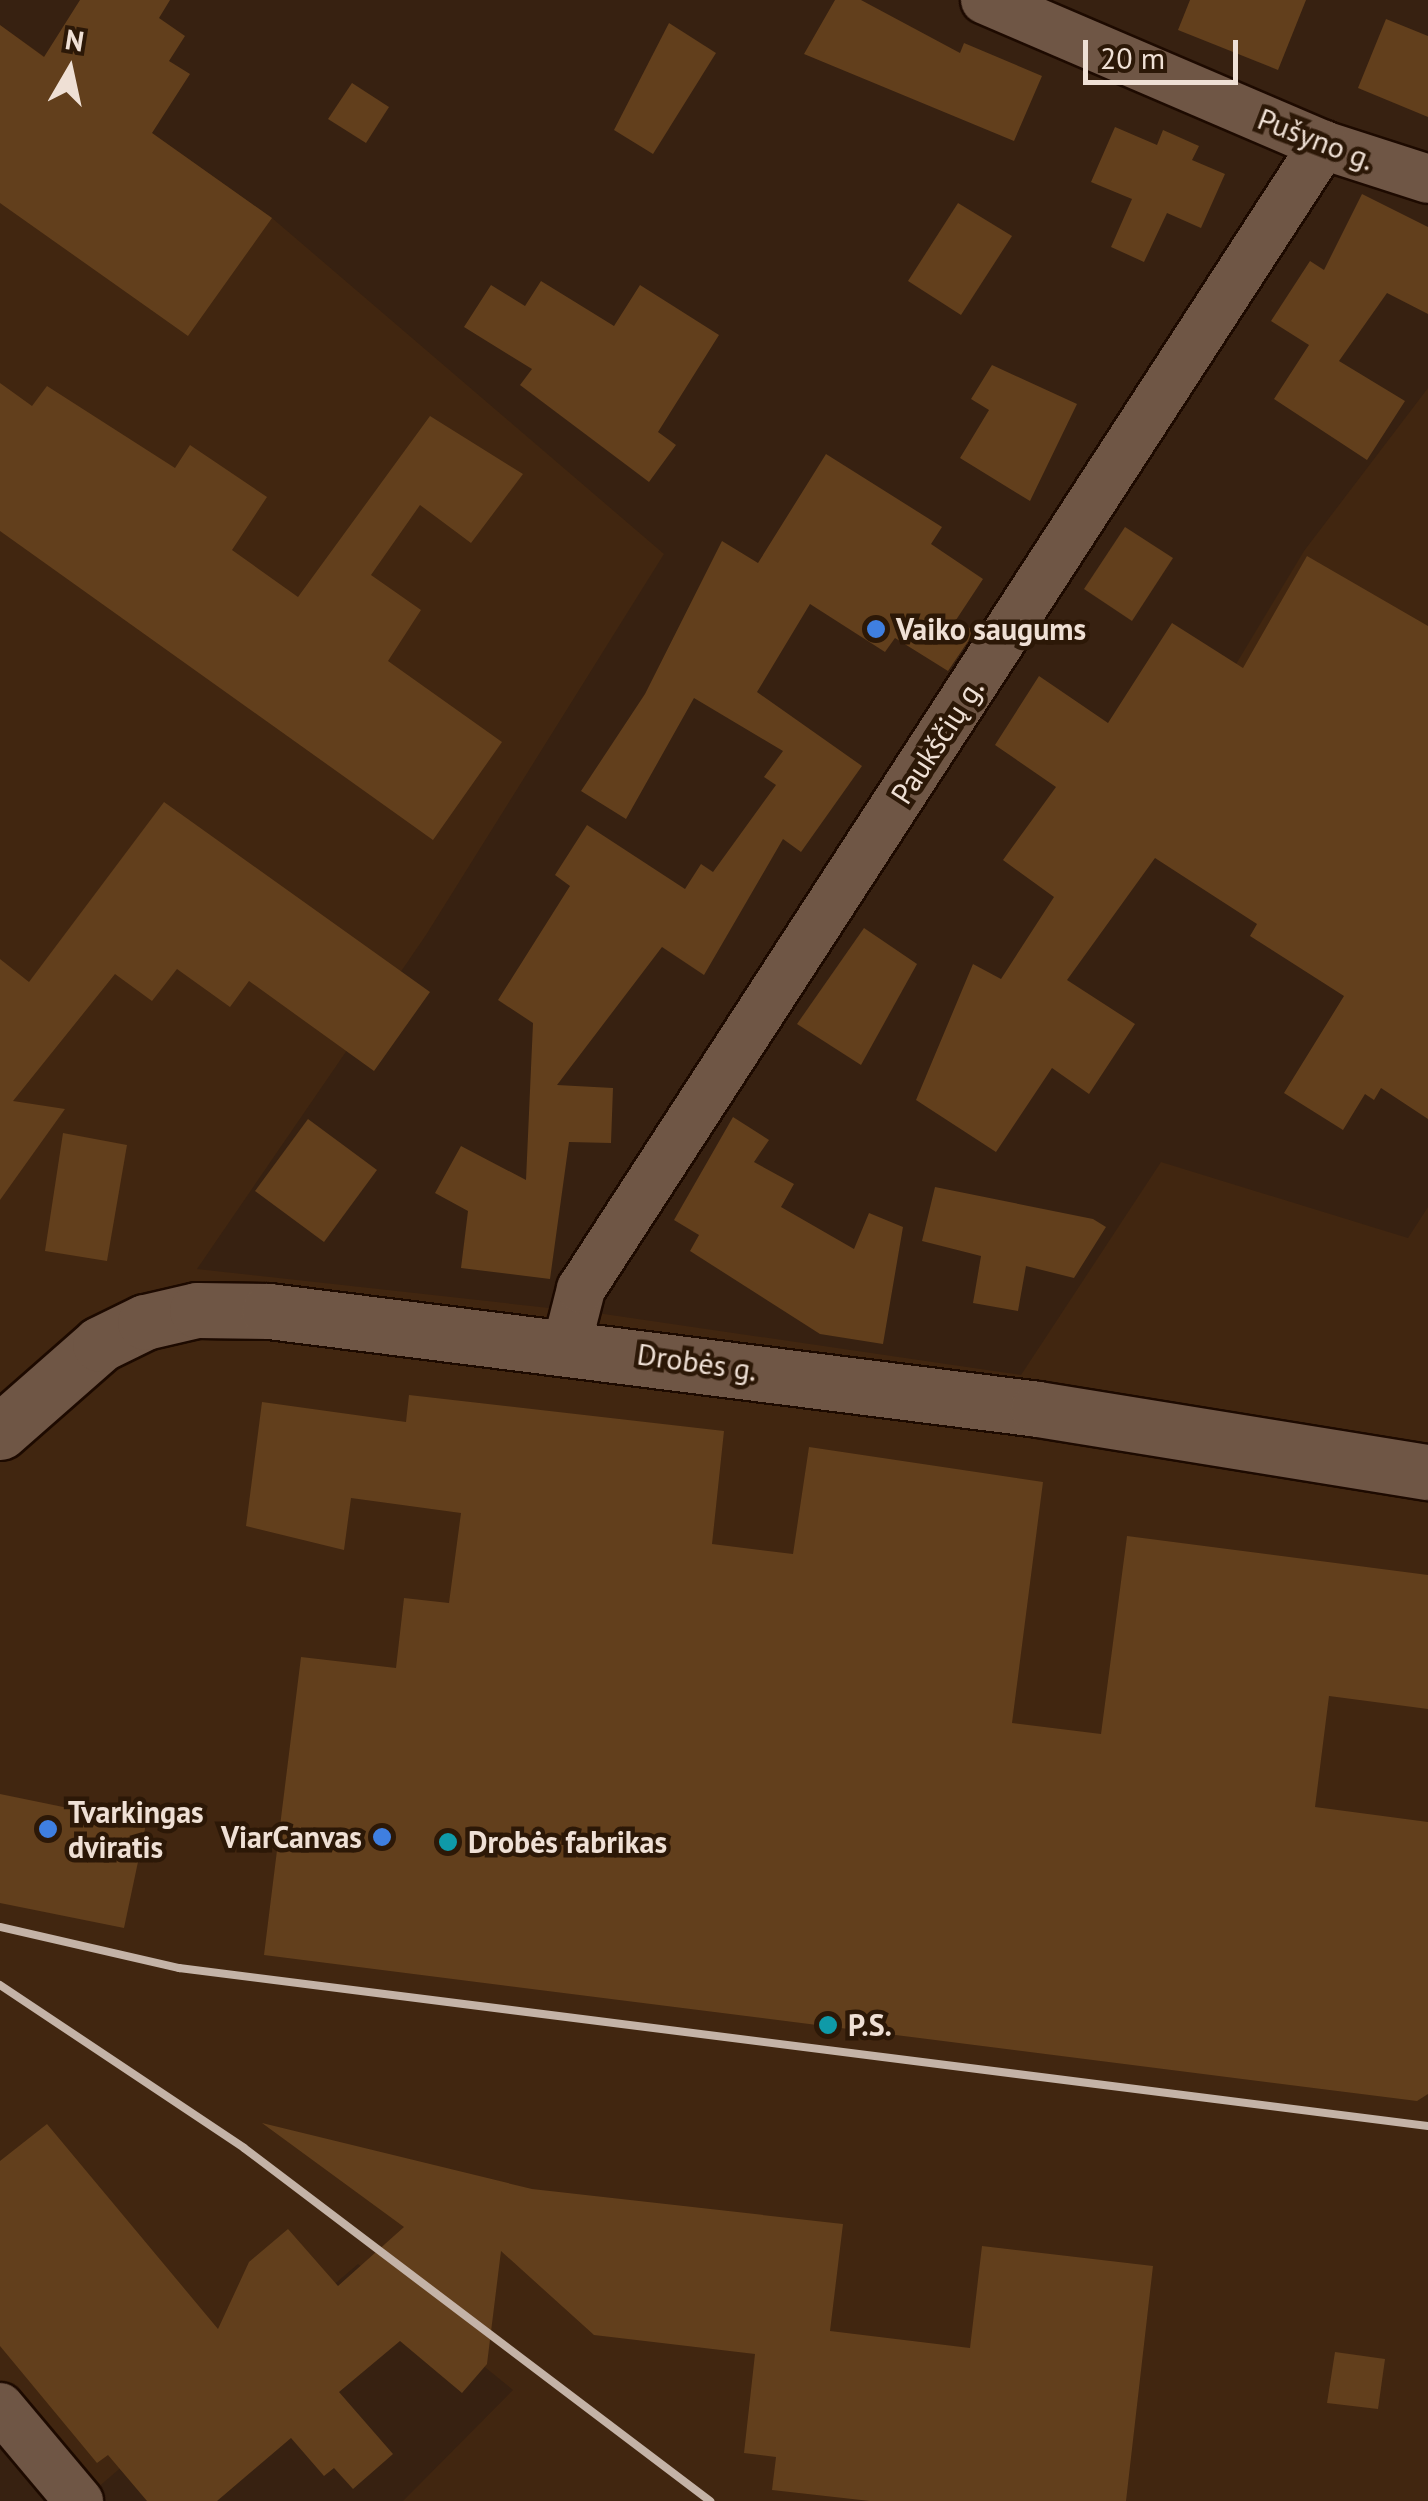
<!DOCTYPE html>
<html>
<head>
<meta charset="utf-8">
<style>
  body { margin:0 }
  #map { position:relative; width:1428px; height:2501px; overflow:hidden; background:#372111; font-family:"PT Sans",sans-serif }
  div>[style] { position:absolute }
  .built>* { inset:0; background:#412610 }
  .building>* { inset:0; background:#623f1c }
  .roads { filter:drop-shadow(2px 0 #1d0a00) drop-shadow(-2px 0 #1d0a00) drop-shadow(0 2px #1d0a00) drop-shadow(0 -2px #1d0a00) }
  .street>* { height:48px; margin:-24px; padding:0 24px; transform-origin:24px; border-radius:24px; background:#6f5645 }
  .secondary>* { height:55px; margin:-27.5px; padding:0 27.5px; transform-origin:27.5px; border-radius:27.5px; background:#6f5645 }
  .rail>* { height:8px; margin:-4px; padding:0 4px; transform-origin:4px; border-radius:4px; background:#c4b3a7 }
  .dots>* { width:28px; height:28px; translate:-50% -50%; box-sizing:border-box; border:5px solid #2c1807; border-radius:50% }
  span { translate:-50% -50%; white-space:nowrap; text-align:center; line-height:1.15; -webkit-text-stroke:9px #2c1807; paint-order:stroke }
  .street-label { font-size:30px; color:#efe0d5 }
  .poi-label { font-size:30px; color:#efe0d5; font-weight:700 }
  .left { translate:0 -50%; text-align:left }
  .right { translate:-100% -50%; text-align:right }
  .north { position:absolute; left:20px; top:20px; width:100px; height:100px; -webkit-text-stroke:8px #2c1807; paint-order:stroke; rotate:9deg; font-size:28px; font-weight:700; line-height:40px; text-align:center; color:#efe0d5 }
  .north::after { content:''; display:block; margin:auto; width:35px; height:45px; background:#efe0d5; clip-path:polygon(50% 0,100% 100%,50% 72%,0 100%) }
  .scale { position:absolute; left:1083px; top:40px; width:155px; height:45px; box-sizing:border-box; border:5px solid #efe0d5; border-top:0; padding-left:12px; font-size:30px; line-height:35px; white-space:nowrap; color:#efe0d5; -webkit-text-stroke:8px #2c1807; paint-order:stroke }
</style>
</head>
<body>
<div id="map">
  <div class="built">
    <i style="clip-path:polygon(0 25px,272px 218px,664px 554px,426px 935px,197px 1269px,604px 1314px,1021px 1375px,1161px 1162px,1408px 1238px,1428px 1207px,1428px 2501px,403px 2501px,513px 2390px,358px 2264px,82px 2501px,0 2407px)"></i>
    <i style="clip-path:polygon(1428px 388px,1428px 850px,1203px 719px,1304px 551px)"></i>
  </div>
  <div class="building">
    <i style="clip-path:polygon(80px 0,170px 0,159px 18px,185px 36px,169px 61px,190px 74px,152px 133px,272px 218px,188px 336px,0 203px,0 25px,44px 57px)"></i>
    <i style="clip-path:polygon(835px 0,861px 0,960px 53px,964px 43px,1042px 76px,1014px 141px,804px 54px)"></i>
    <i style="clip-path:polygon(1190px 0,1306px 0,1278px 70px,1178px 30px)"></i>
    <i style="clip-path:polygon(1386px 19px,1428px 36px,1428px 117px,1358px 88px)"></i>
    <i style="clip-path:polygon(669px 23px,716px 53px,653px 154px,614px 130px)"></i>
    <i style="clip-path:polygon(352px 83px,389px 107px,366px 143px,328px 119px)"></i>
    <i style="clip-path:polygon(1115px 127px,1157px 145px,1163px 130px,1199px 146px,1192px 160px,1225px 174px,1201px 228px,1167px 213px,1144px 262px,1111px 247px,1132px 199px,1091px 182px)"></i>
    <i style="clip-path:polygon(1362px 194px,1428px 227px,1428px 314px,1387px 293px,1339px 361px,1405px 401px,1367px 460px,1274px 399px,1309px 345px,1271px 321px,1310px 261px,1324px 270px)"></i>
    <i style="clip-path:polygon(958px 203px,1012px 236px,961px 315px,908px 281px)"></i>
    <i style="clip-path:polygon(541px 281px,614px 326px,640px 285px,719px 335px,658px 432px,676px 445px,649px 482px,520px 385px,532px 369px,464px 327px,491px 285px,525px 306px)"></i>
    <i style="clip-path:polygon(992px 365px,1077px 404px,1030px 501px,960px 458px,989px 410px,971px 399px)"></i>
    <i style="clip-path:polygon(0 383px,32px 406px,47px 386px,175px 468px,190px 445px,267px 497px,232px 550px,298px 597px,430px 416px,523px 474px,471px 543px,420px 505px,371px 575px,421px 610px,388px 661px,502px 742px,433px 840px,0 531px)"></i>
    <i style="clip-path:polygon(826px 454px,942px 527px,931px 544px,983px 579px,956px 620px,975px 631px,948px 671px,895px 638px,885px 652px,810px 604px,757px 692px,862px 766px,801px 852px,783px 839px,704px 975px,662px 947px,557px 1085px,613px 1088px,611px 1143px,569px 1142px,550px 1279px,461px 1268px,468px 1211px,435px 1193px,461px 1146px,526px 1180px,533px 1023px,498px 1000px,570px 886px,555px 875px,587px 825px,685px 889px,701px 864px,713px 872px,776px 785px,764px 777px,783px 751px,694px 698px,626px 819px,581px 791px,645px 694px,722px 541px,758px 563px)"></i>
    <i style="clip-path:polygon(1125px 527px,1173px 558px,1132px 621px,1084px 589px)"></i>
    <i style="clip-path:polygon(1307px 556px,1428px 626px,1428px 1119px,1381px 1088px,1374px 1100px,1365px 1094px,1343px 1130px,1284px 1093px,1344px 996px,1250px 936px,1257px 924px,1155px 858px,1067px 980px,1135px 1024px,1089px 1094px,1052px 1068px,996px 1152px,916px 1100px,973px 964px,1001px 979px,1054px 897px,1003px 860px,1056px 787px,995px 745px,1039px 676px,1108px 723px,1172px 623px,1243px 668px)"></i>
    <i style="clip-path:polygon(164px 802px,430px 992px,374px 1071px,249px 981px,230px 1007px,177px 969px,152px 1001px,115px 974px,13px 1101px,65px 1109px,0 1200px,0 959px,29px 982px)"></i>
    <i style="clip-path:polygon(864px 928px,917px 964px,861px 1065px,797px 1024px)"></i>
    <i style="clip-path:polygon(733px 1117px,769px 1140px,754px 1162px,794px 1184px,781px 1207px,854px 1249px,869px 1213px,903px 1227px,883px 1344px,820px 1334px,690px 1251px,699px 1235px,674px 1220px)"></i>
    <i style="clip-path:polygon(308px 1119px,377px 1170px,324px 1242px,255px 1191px)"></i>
    <i style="clip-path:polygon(63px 1133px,127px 1145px,107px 1261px,45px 1251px)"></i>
    <i style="clip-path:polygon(935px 1187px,1093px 1219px,1106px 1227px,1074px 1278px,1026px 1266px,1018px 1311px,973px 1303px,981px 1256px,922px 1241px)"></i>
    <i style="clip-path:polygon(409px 1395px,724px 1431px,712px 1544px,793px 1554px,809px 1447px,1043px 1482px,1012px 1723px,1101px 1734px,1127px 1536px,1428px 1575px,1428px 1709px,1329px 1696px,1315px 1807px,1428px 1822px,1428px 2094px,1417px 2101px,264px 1955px,301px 1657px,396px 1668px,404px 1598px,449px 1603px,461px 1513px,351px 1498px,344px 1550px,246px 1526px,262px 1402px,406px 1422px)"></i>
    <i style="clip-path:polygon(0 1794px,146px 1824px,124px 1928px,0 1903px)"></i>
    <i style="clip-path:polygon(262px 2123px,532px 2189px,843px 2224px,830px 2331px,970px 2348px,982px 2246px,1153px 2266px,1126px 2501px,870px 2501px,772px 2490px,776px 2457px,744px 2453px,755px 2354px,594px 2335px,501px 2251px,487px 2364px,462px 2393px,400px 2341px,339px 2392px,393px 2454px,353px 2489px,334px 2468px,324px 2476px,291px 2438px,217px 2501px,147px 2501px,108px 2455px,97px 2463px,0 2346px,0 2161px,47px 2124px,218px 2329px,249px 2262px,288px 2229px,338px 2286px,404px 2227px)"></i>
    <i style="clip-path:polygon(1335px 2352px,1385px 2359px,1378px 2409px,1327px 2403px)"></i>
  </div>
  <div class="roads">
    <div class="street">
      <i style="left:985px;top:0;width:368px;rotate:23.2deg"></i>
      <i style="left:1323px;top:145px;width:110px;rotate:17.9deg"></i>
      <i style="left:567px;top:1344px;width:57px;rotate:-75.7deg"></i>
      <i style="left:581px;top:1289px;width:1364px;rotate:-57.03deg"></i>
      <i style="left:0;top:2407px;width:123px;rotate:50deg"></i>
    </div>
    <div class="secondary">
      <i style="left:0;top:1432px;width:133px;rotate:-41.3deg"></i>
      <i style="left:100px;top:1344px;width:50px;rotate:-26.1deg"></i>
      <i style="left:145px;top:1322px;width:53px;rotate:-13deg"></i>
      <i style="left:197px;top:1310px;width:72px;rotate:0.8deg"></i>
      <i style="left:269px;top:1311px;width:775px;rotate:7.26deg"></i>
      <i style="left:1038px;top:1409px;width:395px;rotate:9.2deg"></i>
    </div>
  </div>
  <div class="rail">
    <i style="left:0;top:1927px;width:184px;rotate:12.9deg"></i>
    <i style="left:179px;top:1968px;width:1259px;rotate:7.21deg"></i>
    <i style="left:0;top:1985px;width:293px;rotate:33.7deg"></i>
    <i style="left:244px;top:2148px;width:585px;rotate:37.14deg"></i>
  </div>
  <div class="dots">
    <i style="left:876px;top:629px;background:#3f7fe0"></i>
    <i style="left:48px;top:1829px;background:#3f7fe0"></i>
    <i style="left:382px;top:1837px;background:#3f7fe0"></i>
    <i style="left:448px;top:1842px;background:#0f9aa8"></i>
    <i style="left:828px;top:2025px;background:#0f9aa8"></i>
  </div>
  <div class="street-label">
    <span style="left:1316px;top:139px;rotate:21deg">Pušyno g.</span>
    <span style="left:937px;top:741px;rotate:-57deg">Paukščių g.</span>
    <span style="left:697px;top:1362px;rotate:8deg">Drobės g.</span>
  </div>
  <div class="poi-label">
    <span class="left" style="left:896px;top:629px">Vaiko saugums</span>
    <span class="left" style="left:68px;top:1829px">Tvarkingas<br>dviratis</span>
    <span class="right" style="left:362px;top:1837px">ViarCanvas</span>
    <span class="left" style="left:468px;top:1842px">Drobės fabrikas</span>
    <span class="left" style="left:848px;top:2025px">P.S.</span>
  </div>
  <div class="north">N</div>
  <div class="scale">20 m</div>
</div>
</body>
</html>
